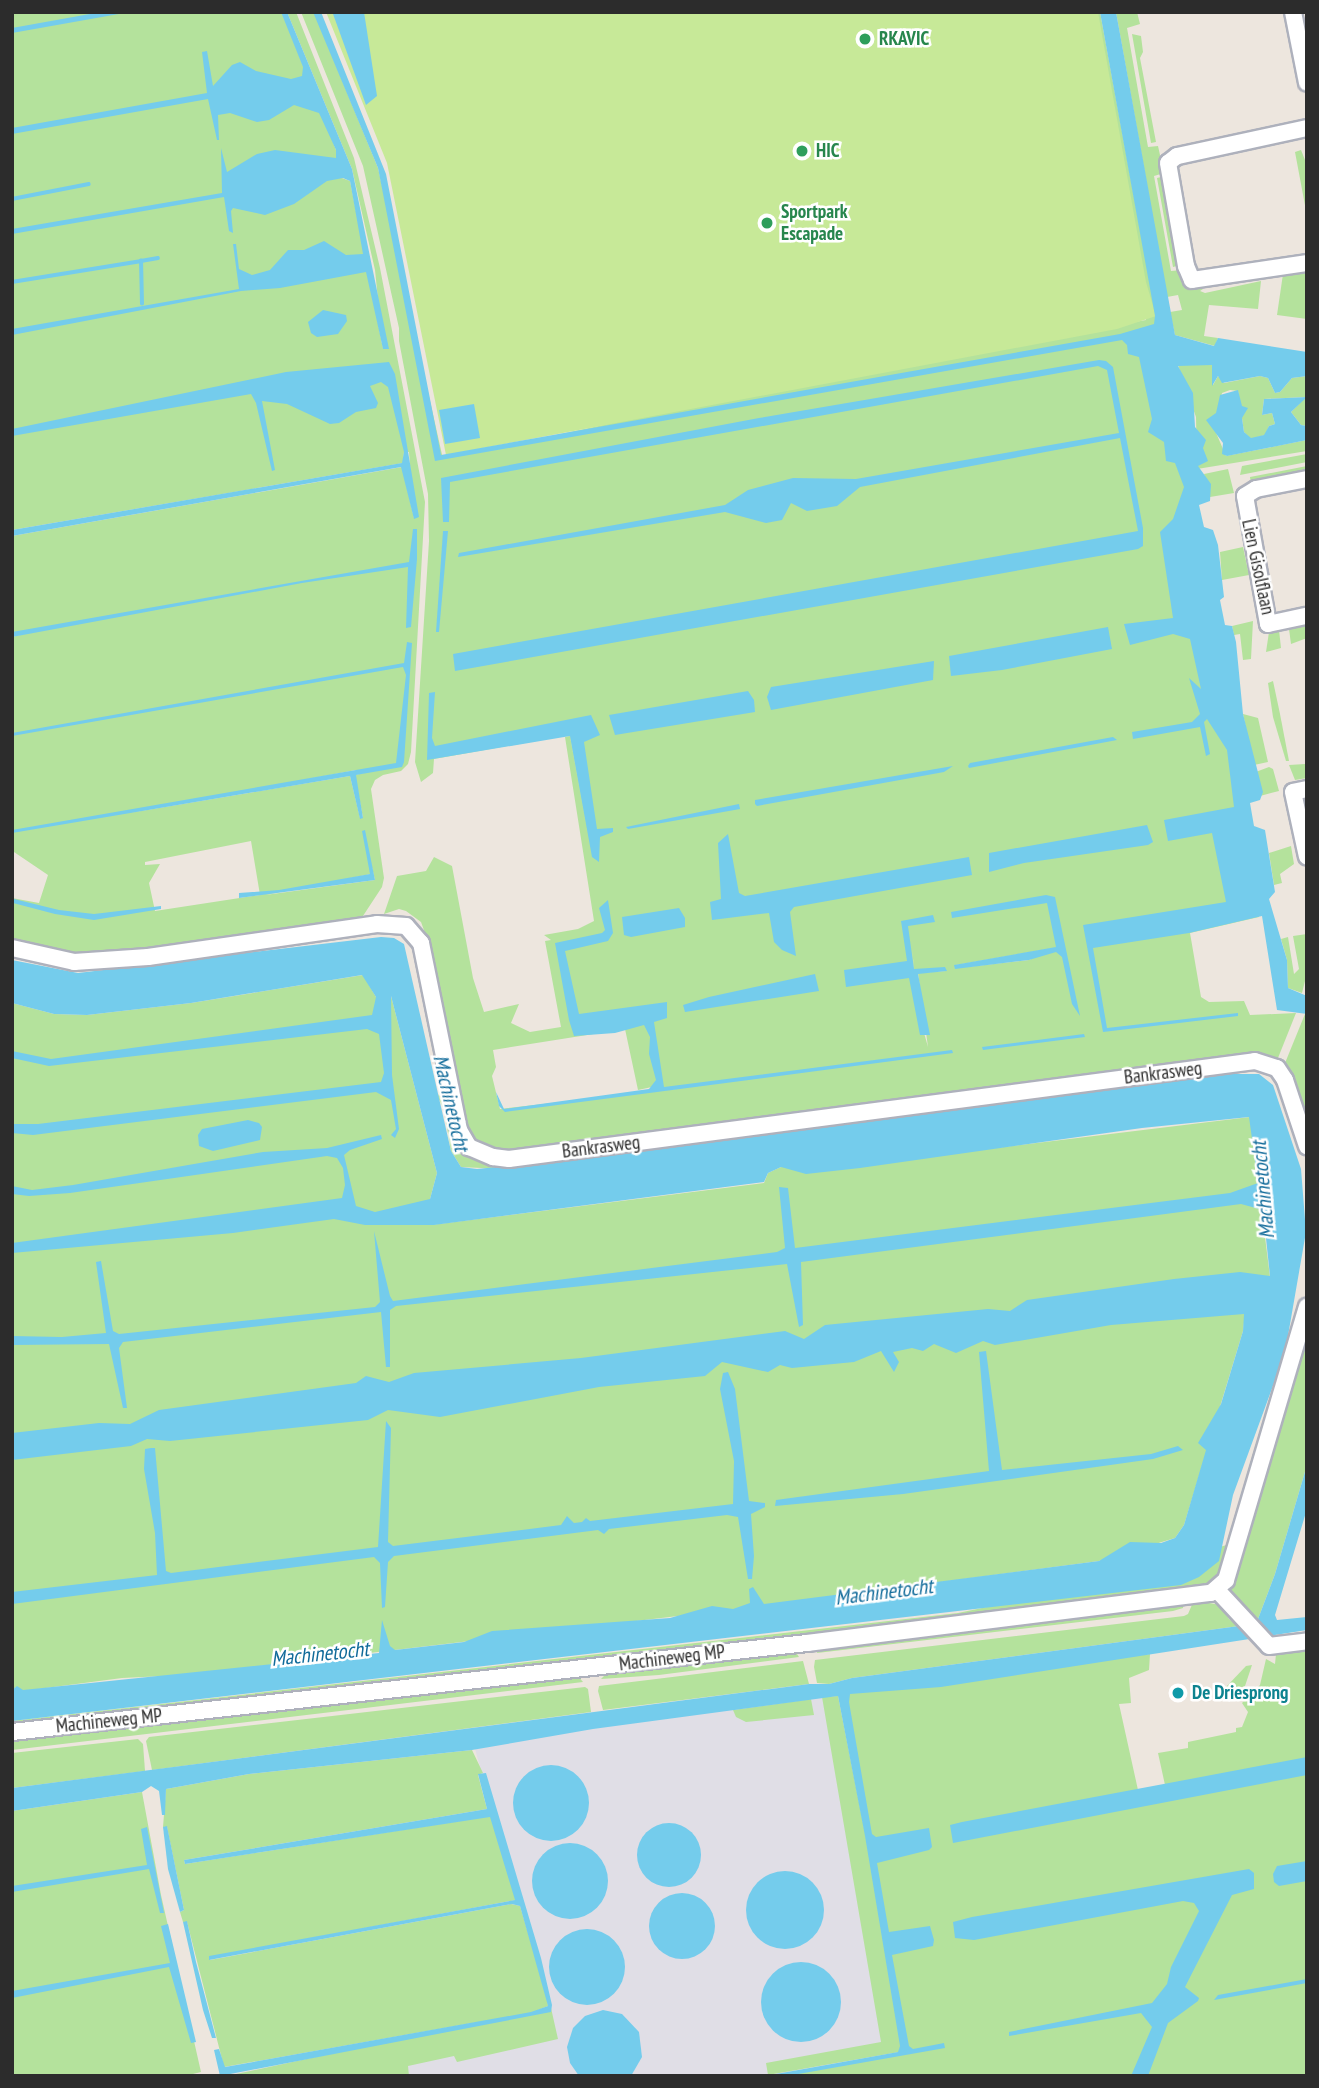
<!DOCTYPE html>
<html>
<head>
<meta charset="utf-8">
<style>
  body { margin:0 }
  #map { position:relative; width:1319px; height:2088px; overflow:hidden; background:#ede6de; font-family:"PT Sans Narrow",sans-serif }
  div>[style] { position:absolute }
  .industrial>* { inset:0; background:#e0dee6 }
  .green>* { inset:0; background:#b4e29c }
  .pitch>* { inset:0; background:#c7e998 }
  .water>* { inset:0; background:#74ccec }
  .round { border-radius:50% }
  .stream>* { height:3.5px; margin:-1.75px; padding:0 1.75px; transform-origin:1.75px; border-radius:1.75px; background:#74ccec }
  .roads { filter:drop-shadow(2px 0 #aeb1bc) drop-shadow(-2px 0 #aeb1bc) drop-shadow(0 2px #aeb1bc) drop-shadow(0 -2px #aeb1bc) }
  .minor>* { height:16px; margin:-8px; padding:0 8px; transform-origin:8px; border-radius:8px; background:#fff }
  .dots>* { width:19px; height:19px; translate:-50% -50%; box-sizing:border-box; border:4px solid #fff; border-radius:50% }
  span { translate:-50% -50%; white-space:nowrap; text-align:center; line-height:1.15; -webkit-text-stroke:5px #fff; paint-order:stroke }
  .leisure-label { font-size:19px; color:#27864d; font-weight:700 }
  .left { translate:0 -50%; text-align:left }
  .street-label { font-size:19px; color:#2c2c2c }
  .culture-label { font-size:19px; color:#0d838f; font-weight:700 }
  .water-label { font-size:21px; color:#116b9a; font-style:italic }
  .frame { position:absolute; inset:0; border:14px solid #2c2c2c; pointer-events:none }
</style>
</head>
<body>
<div id="map">
  <div class="industrial">
    <i style="clip-path:polygon(827px 1687px,900px 2046px,772px 2076px,222px 2076px,524px 2017px,491px 1807px,472px 1738px)"></i>
  </div>
  <div class="green">
    <i style="clip-path:polygon(evenodd,12px 12px,282px 12px,336px 150px,342px 178px,350px 181px,383px 349px,375px 270px,352px 169px,287px 12px,296px 12px,354px 158px,380px 268px,425px 502px,411px 752px,408px 764px,401px 771px,383px 775px,375px 780px,371px 789px,384px 878px,382px 887px,359px 922px,91px 957px,12px 944px,12px 898px,39px 903px,48px 875px,14px 852px,12px 845px,12px 637px,24px 634px,12px 635px,12px 536px,402px 467px,414px 518px,409px 452px,404px 452px,403px 463px,12px 530px,12px 12px,356px 770px,368px 772px,355px 775px,363px 818px,360px 818px,350px 776px,129px 813px,356px 770px,12px 12px,363px 830px,375px 880px,265px 895px,371px 874px,363px 830px,12px 12px,251px 841px,260px 895px,155px 911px,149px 883px,160px 864px,145px 865px,145px 862px,251px 841px)"></i>
    <i style="clip-path:polygon(evenodd,301px 12px,314px 12px,378px 168px,443px 459px,866px 369px,1146px 320px,1092px 12px,1100px 12px,1156px 316px,1259px 917px,1190px 933px,1201px 997px,1209px 1002px,1244px 1001px,1250px 1015px,1296px 1013px,1276px 1063px,496px 1154px,471px 1141px,461px 1122px,425px 933px,421px 922px,406px 911px,399px 909px,384px 914px,397px 876px,426px 871px,434px 857px,452px 866px,473px 978px,484px 1012px,519px 1004px,511px 1023px,530px 1032px,561px 1027px,545px 941px,551px 940px,544px 935px,578px 929px,594px 921px,565px 737px,570px 736px,589px 840px,570px 735px,434px 759px,433px 773px,421px 782px,415px 762px,429px 541px,428px 494px,399px 341px,399px 328px,363px 166px,301px 12px,912px 948px,914px 969px,946px 971px,918px 973px,928px 1047px,917px 1008px,912px 948px,301px 12px,1054px 948px,1029px 960px,967px 967px,956px 965px,1054px 948px,301px 12px,625px 1029px,638px 1090px,652px 1087px,676px 1089px,500px 1109px,492px 1076px,496px 1067px,493px 1050px,625px 1029px)"></i>
    <i style="clip-path:polygon(1116px 12px,1137px 12px,1140px 24px,1127px 28px,1148px 147px,1158px 146px,1164px 173px,1154px 176px,1171px 271px,1182px 270px,1185px 284px,1200px 287px,1203px 289px,1200px 291px,1205px 293px,1261px 281px,1258px 309px,1209px 305px,1204px 336px,1218px 338px,1215px 346px,1175px 335px,1170px 312px,1182px 310px,1178px 295px,1167px 297px)"></i>
    <i style="clip-path:polygon(1132px 34px,1141px 36px,1143px 52px,1140px 58px,1156px 142px,1151px 143px)"></i>
    <i style="clip-path:polygon(1301px 150px,1307px 165px,1307px 216px,1295px 152px)"></i>
    <i style="clip-path:polygon(1161px 177px,1174px 249px,1181px 265px,1173px 267px,1157px 178px)"></i>
    <i style="clip-path:polygon(1307px 271px,1307px 319px,1277px 315px,1283px 274px)"></i>
    <i style="clip-path:polygon(1178px 365px,1212px 365px,1213px 385px,1218px 376px,1224px 383px,1260px 376px,1268px 378px,1275px 393px,1280px 392px,1292px 378px,1307px 376px,1307px 426px,1301px 425px,1291px 412px,1306px 397px,1264px 399px,1262px 415px,1272px 413px,1275px 424px,1269px 426px,1265px 435px,1251px 439px,1244px 432px,1238px 391px,1230px 390px,1222px 393px,1214px 428px,1226px 456px,1307px 440px,1307px 451px,1197px 469px,1196px 417px)"></i>
    <i style="clip-path:polygon(1307px 454px,1307px 462px,1240px 475px,1242px 466px)"></i>
    <i style="clip-path:polygon(1307px 466px,1307px 475px,1251px 485px,1250px 477px)"></i>
    <i style="clip-path:polygon(1228px 469px,1234px 493px,1210px 497px,1204px 474px)"></i>
    <i style="clip-path:polygon(1243px 547px,1249px 575px,1222px 580px,1220px 552px)"></i>
    <i style="clip-path:polygon(1253px 621px,1251px 659px,1243px 660px,1240px 634px,1234px 635px,1232px 626px)"></i>
    <i style="clip-path:polygon(1307px 626px,1307px 638px,1291px 644px,1289px 629px)"></i>
    <i style="clip-path:polygon(1279px 630px,1281px 648px,1266px 652px,1269px 632px)"></i>
    <i style="clip-path:polygon(1273px 681px,1280px 714px,1289px 761px,1286px 761px,1273px 717px,1268px 683px)"></i>
    <i style="clip-path:polygon(1243px 714px,1258px 718px,1268px 762px,1254px 765px)"></i>
    <i style="clip-path:polygon(1305px 764px,1307px 778px,1295px 780px,1289px 765px)"></i>
    <i style="clip-path:polygon(1269px 767px,1273px 769px,1279px 791px,1260px 796px,1253px 773px)"></i>
    <i style="clip-path:polygon(1291px 846px,1294px 864px,1280px 874px,1282px 883px,1274px 885px,1269px 853px)"></i>
    <i style="clip-path:polygon(1307px 934px,1307px 973px,1302px 993px,1288px 988px,1287px 960px,1281px 939px,1288px 937px,1294px 974px,1299px 969px,1293px 936px)"></i>
    <i style="clip-path:polygon(363px 975px,376px 997px,391px 996px,437px 1173px,430px 1199px,431px 1225px,764px 1183px,768px 1173px,781px 1167px,971px 1151px,1250px 1117px,1270px 1277px,1245px 1314px,1243px 1331px,1184px 1525px,1175px 1538px,1099px 1561px,762px 1606px,185px 1675px,122px 1678px,23px 1691px,16px 1687px,12px 1690px,12px 1003px,54px 1014px,87px 1015px,191px 1003px)"></i>
    <i style="clip-path:polygon(1305px 1014px,1307px 1014px,1307px 1124px,1283px 1068px)"></i>
    <i style="clip-path:polygon(443px 1080px,471px 1154px,570px 1160px,502px 1169px,461px 1167px,451px 1151px,444px 1110px,438px 1097px)"></i>
    <i style="clip-path:polygon(1307px 1334px,1307px 1465px,1275px 1574px,1255px 1627px,1229px 1592px,1230px 1583px)"></i>
    <i style="clip-path:polygon(1233px 1543px,1221px 1572px,1212px 1583px,1199px 1588px,12px 1728px,12px 1721px,958px 1613px,1216px 1559px,1220px 1547px)"></i>
    <i style="clip-path:polygon(1184px 1600px,1183px 1608px,1173px 1611px,817px 1653px,819px 1644px)"></i>
    <i style="clip-path:polygon(1194px 1600px,1220px 1605px,1229px 1619px,1239px 1626px,852px 1678px,829px 1684px,817px 1683px,814px 1667px,815px 1660px,1184px 1616px,1188px 1614px)"></i>
    <i style="clip-path:polygon(1307px 1648px,1307px 2076px,772px 2076px,901px 2053px,900px 2048px,899px 2052px,768px 2075px,766px 2063px,881px 2042px,822px 1697px,838px 1696px,865px 1833px,842px 1694px,1150px 1654px,1149px 1670px,1129px 1678px,1131px 1703px,1119px 1704px,1138px 1790px,1165px 1785px,1158px 1753px,1188px 1748px,1188px 1742px,1236px 1732px,1236px 1728px,1242px 1727px,1248px 1712px,1242px 1703px,1260px 1685px,1266px 1659px,1275px 1664px,1276px 1654px)"></i>
    <i style="clip-path:polygon(795px 1651px,799px 1657px,659px 1675px,601px 1679px,610px 1670px)"></i>
    <i style="clip-path:polygon(803px 1661px,809px 1684px,801px 1685px,603px 1710px,598px 1691px,599px 1686px)"></i>
    <i style="clip-path:polygon(1252px 1665px,1245px 1686px,1228px 1692px,1226px 1687px,1246px 1666px)"></i>
    <i style="clip-path:polygon(578px 1676px,583px 1682px,12px 1750px,12px 1738px)"></i>
    <i style="clip-path:polygon(585px 1687px,588px 1689px,591px 1712px,152px 1770px,146px 1741px,149px 1737px)"></i>
    <i style="clip-path:polygon(811px 1699px,814px 1715px,746px 1722px,736px 1717px,733px 1710px)"></i>
    <i style="clip-path:polygon(138px 1739px,143px 1744px,145px 1771px,12px 1788px,12px 1753px)"></i>
    <i style="clip-path:polygon(472px 1750px,483px 1773px,478px 1775px,487px 1809px,184px 1860px,185px 1864px,491px 1816px,516px 1900px,209px 1957px,210px 1960px,511px 1904px,520px 1906px,547px 1997px,548px 2006px,538px 2010px,551px 2008px,558px 2039px,457px 2062px,454px 2056px,408px 2066px,409px 2076px,227px 2076px,478px 2022px,224px 2067px,187px 1922px,183px 1922px,180px 1912px,184px 1910px,167px 1827px,163px 1827px,166px 1789px,249px 1774px)"></i>
    <i style="clip-path:polygon(142px 1792px,161px 1895px,201px 2072px,185px 2076px,12px 2076px,12px 1811px)"></i>
  </div>
  <div class="pitch">
    <i style="clip-path:polygon(326px 12px,1098px 12px,1146px 282px,1156px 316px,1117px 329px,446px 455px,387px 163px)"></i>
  </div>
  <div class="water">
    <i style="clip-path:polygon(101px 12px,130px 12px,12px 33px,12px 28px)"></i>
    <i style="clip-path:polygon(281px 12px,287px 12px,352px 169px,389px 349px,383px 349px,366px 272px,280px 288px,241px 291px,12px 335px,12px 329px,239px 289px,233px 244px,236px 244px,239px 269px,252px 275px,270px 270px,288px 250px,304px 250px,324px 241px,346px 255px,363px 254px,350px 181px,343px 178px,327px 181px,294px 204px,265px 215px,233px 208px,231px 211px,233px 233px,229px 231px,224px 197px,12px 234px,12px 229px,222px 193px,221px 148px,227px 172px,257px 154px,275px 150px,336px 158px,336px 150px,319px 113px,294px 105px,269px 120px,257px 122px,230px 113px,218px 115px,219px 140px,217px 140px,208px 99px,12px 134px,12px 128px,207px 93px,202px 52px,207px 51px,213px 86px,232px 65px,240px 62px,256px 71px,291px 79px,302px 76px,303px 67px)"></i>
    <i style="clip-path:polygon(313px 12px,321px 12px,386px 174px,441px 455px,1120px 334px,1154px 324px,1155px 316px,1100px 12px,1116px 12px,1175px 335px,1214px 346px,1218px 338px,1307px 352px,1307px 376px,1292px 378px,1280px 392px,1275px 393px,1268px 378px,1260px 376px,1222px 383px,1218px 376px,1212px 386px,1212px 365px,1178px 366px,1193px 393px,1195px 427px,1206px 440px,1203px 448px,1208px 461px,1198px 466px,1211px 484px,1210px 501px,1199px 505px,1204px 527px,1213px 530px,1218px 545px,1224px 597px,1220px 600px,1225px 625px,1232px 626px,1236px 642px,1243px 714px,1263px 792px,1260px 800px,1250px 803px,1254px 826px,1265px 830px,1275px 892px,1269px 899px,1287px 960px,1288px 988px,1307px 996px,1307px 1014px,1277px 1010px,1262px 916px,1189px 933px,1093px 948px,1107px 1028px,1238px 1013px,1238px 1016px,1103px 1032px,1083px 925px,1226px 902px,1212px 833px,1168px 841px,1164px 820px,1234px 807px,1227px 750px,1207px 719px,1204px 722px,1210px 754px,1206px 756px,1200px 727px,1133px 739px,1132px 732px,1192px 722px,1200px 714px,1189px 678px,1201px 689px,1190px 639px,1173px 634px,1130px 645px,1124px 624px,1173px 618px,1160px 532px,1173px 519px,1184px 487px,1175px 463px,1166px 461px,1164px 442px,1148px 432px,1152px 419px,1139px 357px,1128px 354px,1127px 345px,1122px 340px,435px 461px,378px 168px)"></i>
    <i style="clip-path:polygon(339px 12px,364px 12px,377px 96px,366px 105px,333px 14px)"></i>
    <i style="clip-path:polygon(323px 310px,346px 315px,347px 321px,338px 334px,317px 337px,311px 333px,308px 322px)"></i>
    <i style="clip-path:polygon(1099px 360px,1106px 361px,1113px 367px,1143px 528px,1143px 546px,1138px 549px,455px 671px,453px 654px,1138px 531px,1120px 438px,860px 487px,837px 506px,807px 511px,791px 503px,782px 520px,766px 523px,725px 512px,458px 557px,459px 553px,725px 505px,748px 490px,793px 478px,856px 479px,1119px 433px,1107px 370px,1098px 366px,450px 482px,449px 522px,443px 522px,441px 478px,759px 418px)"></i>
    <i style="clip-path:polygon(389px 362px,395px 374px,419px 517px,414px 519px,401px 467px,12px 536px,12px 530px,402px 463px,404px 452px,388px 387px,381px 382px,370px 386px,378px 403px,376px 408px,356px 412px,339px 423px,330px 424px,287px 404px,262px 401px,275px 470px,272px 471px,256px 403px,251px 394px,12px 436px,12px 429px,286px 372px)"></i>
    <i style="clip-path:polygon(1238px 390px,1242px 406px,1248px 408px,1242px 418px,1244px 432px,1251px 438px,1264px 435px,1269px 426px,1275px 424px,1272px 413px,1262px 415px,1264px 399px,1307px 397px,1291px 412px,1301px 425px,1307px 426px,1307px 440px,1227px 456px,1222px 454px,1223px 443px,1206px 420px,1216px 413px,1220px 395px)"></i>
    <i style="clip-path:polygon(474px 404px,480px 438px,445px 444px,439px 410px)"></i>
    <i style="clip-path:polygon(413px 529px,417px 529px,417px 559px,411px 627px,406px 628px,408px 567px,302px 583px,12px 637px,12px 632px,409px 562px)"></i>
    <i style="clip-path:polygon(443px 531px,448px 531px,439px 632px,436px 632px)"></i>
    <i style="clip-path:polygon(1108px 627px,1112px 649px,1002px 670px,951px 676px,949px 656px)"></i>
    <i style="clip-path:polygon(407px 642px,412px 643px,404px 762px,402px 767px,356px 775px,363px 818px,360px 819px,350px 776px,12px 833px,12px 830px,396px 763px,406px 675px,403px 667px,12px 736px,12px 733px,404px 663px)"></i>
    <i style="clip-path:polygon(934px 661px,933px 680px,771px 710px,767px 697px,771px 687px)"></i>
    <i style="clip-path:polygon(748px 691px,754px 700px,755px 712px,615px 735px,609px 715px)"></i>
    <i style="clip-path:polygon(435px 692px,432px 738px,435px 746px,591px 715px,600px 735px,584px 742px,597px 829px,613px 828px,613px 832px,600px 837px,599px 862px,592px 857px,570px 736px,427px 760px,429px 693px)"></i>
    <i style="clip-path:polygon(1113px 737px,1117px 740px,969px 768px,968px 766px,970px 763px)"></i>
    <i style="clip-path:polygon(953px 766px,944px 772px,757px 806px,755px 804px,755px 800px)"></i>
    <i style="clip-path:polygon(739px 804px,740px 809px,628px 829px,626px 827px)"></i>
    <i style="clip-path:polygon(1147px 825px,1153px 842px,1148px 845px,1024px 863px,989px 872px,989px 853px)"></i>
    <i style="clip-path:polygon(365px 830px,375px 880px,239px 898px,239px 893px,279px 890px,370px 874px,362px 831px)"></i>
    <i style="clip-path:polygon(728px 834px,739px 893px,745px 896px,969px 857px,972px 875px,794px 907px,790px 912px,796px 956px,782px 950px,774px 942px,769px 913px,712px 920px,710px 902px,721px 899px,718px 843px)"></i>
    <i style="clip-path:polygon(1046px 895px,1055px 897px,1080px 1016px,1072px 1004px,1062px 957px,1056px 952px,1029px 960px,955px 969px,954px 965px,1056px 947px,1047px 903px,952px 918px,951px 912px)"></i>
    <i style="clip-path:polygon(14px 899px,59px 910px,94px 914px,161px 906px,161px 909px,94px 920px,55px 914px,13px 903px)"></i>
    <i style="clip-path:polygon(608px 900px,613px 933px,608px 941px,565px 951px,579px 1014px,667px 1002px,667px 1018px,654px 1022px,664px 1087px,952px 1050px,953px 1053px,505px 1112px,499px 1106px,496px 1092px,504px 1109px,649px 1089px,656px 1080px,649px 1054px,650px 1037px,644px 1025px,615px 1033px,574px 1036px,569px 1020px,555px 943px,602px 933px,605px 930px,599px 908px)"></i>
    <i style="clip-path:polygon(679px 908px,685px 918px,685px 927px,631px 937px,624px 935px,622px 917px)"></i>
    <i style="clip-path:polygon(933px 915px,935px 922px,908px 926px,914px 969px,945px 967px,947px 971px,918px 974px,930px 1035px,920px 1035px,909px 978px,846px 987px,844px 970px,907px 961px,901px 921px)"></i>
    <i style="clip-path:polygon(381px 937px,394px 938px,404px 944px,451px 1151px,461px 1167px,477px 1169px,570px 1160px,1229px 1074px,1259px 1074px,1273px 1085px,1301px 1169px,1306px 1232px,1285px 1353px,1233px 1495px,1219px 1561px,1199px 1577px,1181px 1585px,12px 1721px,12px 1690px,17px 1686px,23px 1690px,379px 1653px,382px 1620px,390px 1646px,395px 1650px,464px 1642px,492px 1631px,670px 1618px,712px 1606px,733px 1609px,750px 1603px,749px 1589px,753px 1587px,764px 1604px,1099px 1561px,1130px 1542px,1161px 1543px,1175px 1538px,1184px 1525px,1206px 1450px,1198px 1443px,1221px 1404px,1243px 1331px,1244px 1314px,1111px 1325px,995px 1345px,983px 1341px,956px 1353px,934px 1344px,923px 1351px,912px 1348px,893px 1352px,899px 1362px,894px 1372px,881px 1351px,854px 1362px,792px 1368px,780px 1365px,768px 1372px,722px 1362px,705px 1376px,599px 1387px,440px 1417px,388px 1410px,368px 1420px,170px 1441px,147px 1439px,131px 1446px,12px 1460px,12px 1433px,99px 1423px,130px 1424px,159px 1410px,356px 1383px,366px 1376px,389px 1382px,414px 1373px,581px 1358px,785px 1331px,804px 1339px,825px 1325px,988px 1309px,1010px 1311px,1027px 1300px,1174px 1279px,1240px 1272px,1270px 1276px,1263px 1210px,1241px 1204px,801px 1262px,803px 1325px,799px 1327px,787px 1264px,396px 1306px,390px 1310px,390px 1367px,386px 1367px,381px 1312px,123px 1342px,119px 1348px,127px 1408px,123px 1408px,109px 1344px,12px 1345px,12px 1336px,62px 1337px,106px 1333px,96px 1262px,101px 1261px,113px 1331px,119px 1334px,375px 1307px,380px 1302px,374px 1231px,390px 1296px,393px 1301px,777px 1252px,785px 1248px,779px 1187px,788px 1188px,795px 1248px,1230px 1193px,1258px 1183px,1249px 1117px,1142px 1128px,860px 1168px,806px 1174px,781px 1167px,768px 1173px,764px 1182px,434px 1225px,365px 1225px,334px 1219px,233px 1233px,12px 1253px,12px 1243px,342px 1198px,345px 1185px,343px 1168px,337px 1158px,327px 1156px,70px 1193px,29px 1196px,12px 1194px,12px 1186px,32px 1190px,73px 1185px,263px 1152px,327px 1148px,381px 1135px,382px 1139px,350px 1150px,344px 1155px,356px 1206px,375px 1212px,430px 1199px,437px 1173px,391px 996px,392px 1075px,399px 1129px,395px 1138px,391px 1135px,396px 1129px,391px 1100px,376px 1092px,33px 1135px,12px 1133px,12px 1124px,38px 1124px,381px 1082px,384px 1073px,379px 1034px,367px 1029px,49px 1066px,12px 1058px,12px 1051px,51px 1059px,372px 1015px,376px 997px,362px 975px,191px 1003px,87px 1015px,54px 1014px,12px 1003px,12px 960px,78px 973px)"></i>
    <i style="clip-path:polygon(815px 974px,819px 991px,685px 1012px,683px 1005px,709px 997px)"></i>
    <i style="clip-path:polygon(1084px 1034px,1085px 1037px,983px 1050px,982px 1047px)"></i>
    <i style="clip-path:polygon(248px 1120px,259px 1123px,262px 1127px,260px 1140px,213px 1151px,199px 1146px,198px 1135px,202px 1129px)"></i>
    <i style="clip-path:polygon(986px 1351px,1002px 1470px,1151px 1454px,1178px 1446px,1183px 1450px,1153px 1459px,903px 1494px,775px 1506px,776px 1500px,989px 1471px,979px 1352px)"></i>
    <i style="clip-path:polygon(728px 1372px,735px 1389px,749px 1501px,765px 1503px,765px 1507px,751px 1514px,754px 1556px,752px 1579px,748px 1579px,738px 1517px,727px 1515px,609px 1529px,604px 1534px,598px 1530px,394px 1556px,388px 1562px,385px 1607px,382px 1608px,380px 1563px,374px 1557px,12px 1604px,12px 1592px,157px 1575px,155px 1533px,144px 1469px,145px 1449px,151px 1448px,155px 1448px,166px 1571px,171px 1573px,378px 1547px,386px 1421px,391px 1428px,388px 1542px,393px 1546px,561px 1525px,567px 1516px,574px 1523px,582px 1522px,586px 1518px,590px 1521px,733px 1504px,734px 1461px,720px 1389px,723px 1373px)"></i>
    <i style="clip-path:polygon(1307px 1465px,1307px 1509px,1275px 1615px,1277px 1620px,1307px 1617px,1307px 1630px,941px 1687px,850px 1694px,849px 1702px,872px 1834px,876px 1837px,929px 1828px,932px 1847px,929px 1850px,877px 1863px,889px 1932px,930px 1926px,934px 1940px,933px 1946px,892px 1955px,909px 2046px,913px 2049px,944px 2043px,945px 2048px,787px 2076px,765px 2076px,898px 2052px,900px 2046px,865px 1836px,838px 1696px,593px 1729px,472px 1750px,249px 1774px,166px 1789px,165px 1815px,162px 1815px,159px 1791px,151px 1786px,142px 1792px,12px 1811px,12px 1788px,809px 1684px,829px 1684px,852px 1678px,1239px 1626px,1255px 1627px,1275px 1574px)"></i>
    <i style="clip-path:polygon(1307px 1757px,1307px 1775px,953px 1843px,950px 1825px,962px 1822px)"></i>
    <i class="round" style="left:513px;top:1765px;width:76px;height:76px"></i>
    <i style="clip-path:polygon(486px 1773px,541px 1958px,552px 2005px,551px 2012px,220px 2076px,214px 2050px,219px 2049px,225px 2067px,531px 2012px,548px 2006px,520px 1906px,512px 1904px,209px 1960px,209px 1956px,515px 1900px,490px 1817px,185px 1864px,184px 1860px,487px 1809px,478px 1774px)"></i>
    <i class="round" style="left:637px;top:1823px;width:64px;height:64px"></i>
    <i style="clip-path:polygon(167px 1826px,184px 1910px,180px 1912px,168px 1869px,163px 1827px)"></i>
    <i style="clip-path:polygon(147px 1827px,164px 1913px,160px 1913px,149px 1869px,12px 1892px,12px 1886px,147px 1865px,141px 1829px)"></i>
    <i class="round" style="left:532px;top:1843px;width:76px;height:76px"></i>
    <i style="clip-path:polygon(1307px 1861px,1307px 1881px,1279px 1886px,1274px 1882px,1273px 1874px,1277px 1866px)"></i>
    <i style="clip-path:polygon(1249px 1869px,1254px 1873px,1254px 1889px,1232px 1895px,1185px 1987px,1199px 1998px,1198px 2001px,1168px 2023px,1148px 2076px,1131px 2076px,1152px 2027px,1141px 2013px,1009px 2036px,1009px 2032px,1152px 2003px,1167px 1984px,1171px 1967px,1199px 1911px,1194px 1903px,1183px 1901px,974px 1940px,955px 1938px,953px 1922px,972px 1917px)"></i>
    <i class="round" style="left:746px;top:1871px;width:78px;height:78px"></i>
    <i class="round" style="left:649px;top:1893px;width:66px;height:66px"></i>
    <i style="clip-path:polygon(187px 1921px,196px 1962px,216px 2038px,212px 2038px,203px 2010px,183px 1922px)"></i>
    <i style="clip-path:polygon(168px 1924px,196px 2042px,191px 2043px,169px 1967px,12px 1998px,12px 1991px,170px 1963px,161px 1926px)"></i>
    <i class="round" style="left:549px;top:1929px;width:76px;height:76px"></i>
    <i class="round" style="left:761px;top:1962px;width:80px;height:80px"></i>
    <i style="clip-path:polygon(1307px 1979px,1307px 1983px,1214px 2000px,1218px 1995px)"></i>
    <i style="clip-path:polygon(603px 2010px,622px 2014px,639px 2032px,642px 2057px,631px 2076px,579px 2076px,570px 2063px,567px 2047px,573px 2028px,585px 2016px)"></i>
  </div>
  <div class="stream">
    <i style="left:12px;top:199px;width:78px;rotate:-11deg"></i>
    <i style="left:12px;top:282px;width:131px;rotate:-9.2deg"></i>
    <i style="left:142px;top:304px;width:43px;rotate:-91.3deg"></i>
    <i style="left:141px;top:261px;width:17px;rotate:-10deg"></i>
  </div>
  <div class="roads">
    <div class="minor">
      <i style="left:1293px;top:12px;width:72px;rotate:78.8deg"></i>
      <i style="left:1307px;top:128px;width:133px;rotate:167.8deg"></i>
      <i style="left:1177px;top:156px;width:11px;rotate:142deg"></i>
      <i style="left:1168px;top:163px;width:105px;rotate:80.1deg"></i>
      <i style="left:1186px;top:266px;width:15px;rotate:67deg"></i>
      <i style="left:1192px;top:280px;width:116px;rotate:-8.4deg"></i>
      <i style="left:1307px;top:479px;width:52px;rotate:168.9deg"></i>
      <i style="left:1256px;top:489px;width:13px;rotate:148deg"></i>
      <i style="left:1245px;top:496px;width:130px;rotate:79.8deg"></i>
      <i style="left:1268px;top:624px;width:40px;rotate:-12deg"></i>
      <i style="left:1307px;top:789px;width:14px;rotate:168deg"></i>
      <i style="left:1293px;top:792px;width:66px;rotate:77.8deg"></i>
      <i style="left:12px;top:948px;width:64px;rotate:12.7deg"></i>
      <i style="left:74px;top:962px;width:74px;rotate:-3.9deg"></i>
      <i style="left:148px;top:957px;width:231px;rotate:-8.2deg"></i>
      <i style="left:377px;top:924px;width:29px;rotate:4deg"></i>
      <i style="left:406px;top:926px;width:23px;rotate:49deg"></i>
      <i style="left:421px;top:943px;width:191px;rotate:78.5deg"></i>
      <i style="left:459px;top:1130px;width:20px;rotate:60deg"></i>
      <i style="left:469px;top:1147px;width:26px;rotate:23deg"></i>
      <i style="left:493px;top:1157px;width:16px;rotate:7deg"></i>
      <i style="left:509px;top:1159px;width:752px;rotate:-7.48deg"></i>
      <i style="left:1255px;top:1061px;width:23px;rotate:18deg"></i>
      <i style="left:1277px;top:1068px;width:14px;rotate:56deg"></i>
      <i style="left:1285px;top:1080px;width:70px;rotate:71.6deg"></i>
      <i style="left:1217px;top:1590px;width:76px;rotate:47.1deg"></i>
      <i style="left:1269px;top:1646px;width:38px;rotate:-7deg"></i>
      <i style="left:12px;top:1732px;width:800px;rotate:-6.39deg"></i>
      <i style="left:807px;top:1643px;width:407px;rotate:-7.1deg"></i>
      <i style="left:1211px;top:1593px;width:20px;rotate:-41deg"></i>
      <i style="left:1226px;top:1580px;width:285px;rotate:-73.5deg"></i>
    </div>
  </div>
  <div class="dots">
    <i style="left:865px;top:39px;background:#2e9e5b"></i>
    <i style="left:802px;top:151px;background:#2e9e5b"></i>
    <i style="left:767px;top:223px;background:#2e9e5b"></i>
    <i style="left:1178px;top:1693px;background:#0f9aa8"></i>
  </div>
  <div class="leisure-label">
    <span class="left" style="left:879px;top:39px">RKAVIC</span>
    <span class="left" style="left:816px;top:151px">HIC</span>
    <span class="left" style="left:781px;top:223px">Sportpark<br>Escapade</span>
  </div>
  <div class="street-label">
    <span style="left:1258px;top:567px;rotate:78deg">Lien Gisolflaan</span>
    <span style="left:1163px;top:1073px;rotate:-7deg">Bankrasweg</span>
    <span style="left:601px;top:1147px;rotate:-7deg">Bankrasweg</span>
    <span style="left:672px;top:1658px;rotate:-7deg">Machineweg MP</span>
    <span style="left:109px;top:1721px;rotate:-6deg">Machineweg MP</span>
  </div>
  <div class="culture-label">
    <span class="left" style="left:1192px;top:1693px">De Driesprong</span>
  </div>
  <div class="water-label">
    <span style="left:451px;top:1103px;rotate:77deg">Machinetocht</span>
    <span style="left:1263px;top:1190px;rotate:-95deg">Machinetocht</span>
    <span style="left:884px;top:1592px;rotate:-7deg">Machinetocht</span>
    <span style="left:320px;top:1654px;rotate:-6deg">Machinetocht</span>
  </div>
  <div class="frame"></div>
</div>
</body>
</html>
